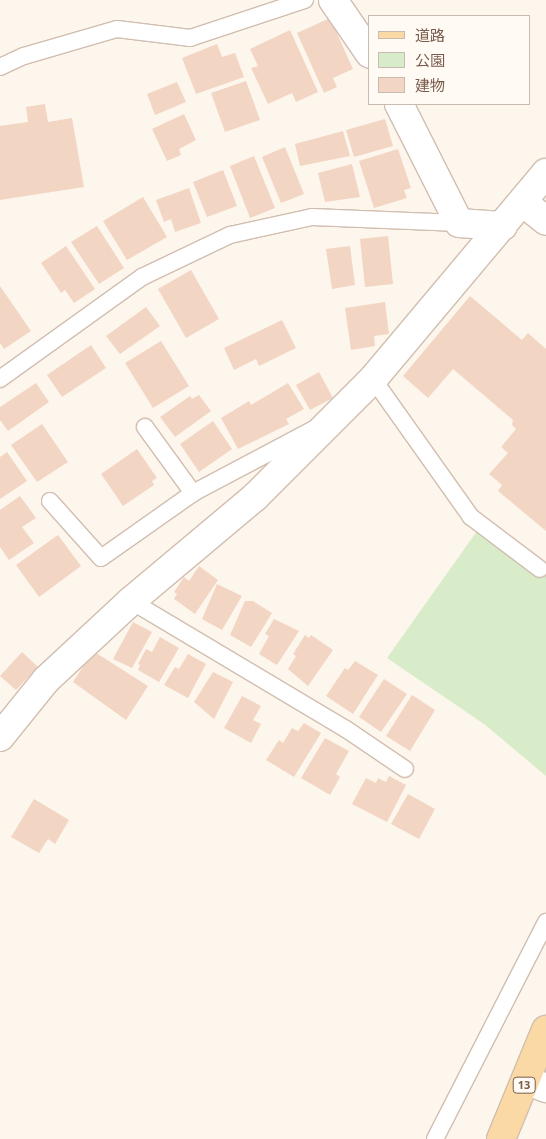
<!DOCTYPE html>
<html>
<head>
<meta charset="utf-8">
<style>
  body { margin:0 }
  #map { position:relative; width:546px; height:1139px; overflow:hidden; background:#fdf6ec; font-family:"Open Sans","Noto Sans JP",sans-serif }
  div>[style] { position:absolute }
  .green>* { inset:0; background:#d8ecc9 }
  .building>* { inset:0; background:#f3d5c3 }
  .roads { filter:drop-shadow(1px 0 #d1beb0) drop-shadow(-1px 0 #d1beb0) drop-shadow(0 1px #d1beb0) drop-shadow(0 -1px #d1beb0) }
  .lane>* { height:16px; margin:-8px; padding:0 8px; transform-origin:8px; border-radius:8px; background:#fff }
  .street>* { height:28px; margin:-14px; padding:0 14px; transform-origin:14px; border-radius:14px; background:#fff }
  .primary>* { height:28px; margin:-14px; padding:0 14px; transform-origin:14px; border-radius:14px; background:#fbd9a5 }
  span { translate:-50% -50%; white-space:nowrap; text-align:center; line-height:1.15; -webkit-text-stroke:5px #fffaf3; paint-order:stroke }
  .shield-label span { padding:1px 4px; background:#fffaf3; border:1px solid; border-radius:4px; -webkit-text-stroke-width:0 }
  .shield-label { font-size:11px; color:#7a5c4d; font-weight:700 }
  .legend { position:absolute; left:368px; top:15px; width:162px; height:90px; box-sizing:border-box; background:#fffaf3; border:1px solid #cabbb1; margin:0; padding:6px 9px; list-style:none; font-size:15px; color:#7a5c4d }
  .legend li { display:flex; align-items:center; gap:10px; height:25px }
  .legend b { width:25px; border:1px solid #cabbb1 }
</style>
</head>
<body>
<div id="map">
  <div class="green">
    <i style="clip-path:polygon(477px 531px,540px 578px,546px 570px,546px 776px,484px 724px,387px 658px)"></i>
  </div>
  <div class="building">
    <i style="clip-path:polygon(330px 18px,353px 69px,333px 78px,337px 87px,324px 93px,297px 33px)"></i>
    <i style="clip-path:polygon(290px 30px,318px 92px,296px 102px,292px 93px,268px 104px,251px 68px,258px 66px,250px 49px)"></i>
    <i style="clip-path:polygon(217px 44px,222px 57px,235px 53px,244px 77px,196px 94px,182px 58px)"></i>
    <i style="clip-path:polygon(246px 81px,260px 120px,225px 132px,211px 93px)"></i>
    <i style="clip-path:polygon(177px 82px,186px 102px,155px 115px,147px 94px)"></i>
    <i style="clip-path:polygon(45px 104px,48px 122px,72px 118px,84px 187px,0 200px,0 126px,28px 122px,26px 107px)"></i>
    <i style="clip-path:polygon(184px 114px,196px 140px,179px 149px,181px 155px,167px 161px,152px 129px)"></i>
    <i style="clip-path:polygon(385px 119px,393px 146px,354px 157px,346px 130px)"></i>
    <i style="clip-path:polygon(343px 131px,350px 156px,300px 166px,295px 144px)"></i>
    <i style="clip-path:polygon(285px 147px,304px 194px,281px 203px,262px 157px)"></i>
    <i style="clip-path:polygon(398px 149px,411px 188px,404px 190px,407px 198px,374px 208px,359px 161px)"></i>
    <i style="clip-path:polygon(254px 156px,275px 208px,250px 218px,230px 166px)"></i>
    <i style="clip-path:polygon(352px 164px,360px 197px,325px 202px,318px 173px)"></i>
    <i style="clip-path:polygon(223px 170px,237px 206px,207px 217px,193px 182px)"></i>
    <i style="clip-path:polygon(189px 188px,201px 223px,175px 232px,171px 219px,164px 222px,156px 200px)"></i>
    <i style="clip-path:polygon(143px 197px,167px 237px,127px 260px,103px 221px)"></i>
    <i style="clip-path:polygon(97px 226px,124px 268px,99px 284px,71px 242px)"></i>
    <i style="clip-path:polygon(388px 236px,393px 284px,365px 287px,360px 239px)"></i>
    <i style="clip-path:polygon(66px 246px,95px 289px,74px 303px,65px 290px,61px 293px,41px 263px)"></i>
    <i style="clip-path:polygon(350px 246px,355px 285px,332px 289px,326px 249px)"></i>
    <i style="clip-path:polygon(191px 270px,219px 319px,186px 338px,158px 289px)"></i>
    <i style="clip-path:polygon(0 286px,31px 331px,4px 349px,0 343px)"></i>
    <i style="clip-path:polygon(470px 296px,522px 340px,528px 333px,546px 349px,546px 531px,498px 491px,502px 485px,489px 474px,508px 453px,501px 447px,516px 429px,512px 425px,513px 420px,453px 369px,428px 398px,403px 376px)"></i>
    <i style="clip-path:polygon(385px 302px,389px 334px,374px 336px,375px 346px,351px 350px,345px 308px)"></i>
    <i style="clip-path:polygon(146px 307px,160px 326px,120px 354px,106px 336px)"></i>
    <i style="clip-path:polygon(282px 320px,296px 348px,259px 366px,256px 359px,234px 370px,224px 348px)"></i>
    <i style="clip-path:polygon(161px 341px,189px 386px,153px 408px,125px 363px)"></i>
    <i style="clip-path:polygon(91px 345px,106px 368px,62px 397px,47px 375px)"></i>
    <i style="clip-path:polygon(319px 372px,333px 398px,310px 410px,296px 385px)"></i>
    <i style="clip-path:polygon(36px 383px,49px 402px,8px 431px,0 420px,0 407px)"></i>
    <i style="clip-path:polygon(288px 383px,304px 409px,286px 419px,289px 424px,238px 449px,221px 418px,249px 401px,251px 405px)"></i>
    <i style="clip-path:polygon(199px 395px,211px 411px,175px 437px,160px 417px,190px 396px,192px 399px)"></i>
    <i style="clip-path:polygon(213px 421px,232px 449px,199px 472px,180px 444px)"></i>
    <i style="clip-path:polygon(42px 424px,68px 462px,37px 482px,11px 445px)"></i>
    <i style="clip-path:polygon(137px 449px,157px 478px,152px 481px,154px 485px,123px 506px,101px 474px)"></i>
    <i style="clip-path:polygon(7px 452px,27px 481px,0 499px,0 457px)"></i>
    <i style="clip-path:polygon(20px 496px,36px 518px,22px 527px,34px 543px,9px 560px,0 547px,0 510px)"></i>
    <i style="clip-path:polygon(58px 535px,81px 566px,39px 597px,16px 565px)"></i>
    <i style="clip-path:polygon(199px 566px,218px 580px,195px 614px,174px 599px,177px 594px,174px 592px,184px 577px,189px 581px)"></i>
    <i style="clip-path:polygon(217px 584px,242px 596px,222px 630px,202px 619px)"></i>
    <i style="clip-path:polygon(245px 601px,253px 601px,272px 613px,251px 647px,230px 635px)"></i>
    <i style="clip-path:polygon(274px 619px,299px 631px,277px 665px,259px 654px,269px 636px,265px 634px)"></i>
    <i style="clip-path:polygon(133px 622px,152px 632px,132px 668px,113px 659px)"></i>
    <i style="clip-path:polygon(305px 635px,309px 638px,311px 635px,333px 650px,308px 686px,288px 669px,296px 656px,293px 654px)"></i>
    <i style="clip-path:polygon(160px 637px,179px 648px,159px 682px,138px 670px,140px 665px,138px 664px,146px 649px,152px 652px)"></i>
    <i style="clip-path:polygon(93px 651px,148px 686px,126px 720px,73px 682px)"></i>
    <i style="clip-path:polygon(22px 652px,38px 667px,16px 690px,0 676px)"></i>
    <i style="clip-path:polygon(188px 654px,206px 664px,188px 698px,164px 685px,175px 667px,179px 669px)"></i>
    <i style="clip-path:polygon(355px 661px,378px 675px,353px 714px,326px 696px,345px 668px,348px 670px)"></i>
    <i style="clip-path:polygon(213px 672px,233px 682px,214px 719px,194px 702px)"></i>
    <i style="clip-path:polygon(384px 679px,407px 694px,381px 732px,359px 717px)"></i>
    <i style="clip-path:polygon(412px 695px,435px 710px,410px 751px,386px 736px)"></i>
    <i style="clip-path:polygon(242px 696px,261px 706px,253px 720px,261px 724px,251px 743px,224px 728px)"></i>
    <i style="clip-path:polygon(304px 723px,321px 733px,294px 777px,266px 760px,279px 740px,283px 743px,292px 728px,298px 731px)"></i>
    <i style="clip-path:polygon(325px 738px,349px 751px,336px 774px,340px 777px,330px 795px,301px 778px)"></i>
    <i style="clip-path:polygon(389px 776px,406px 785px,387px 822px,352px 804px,366px 778px,376px 783px,378px 778px,386px 782px)"></i>
    <i style="clip-path:polygon(408px 794px,435px 809px,419px 839px,391px 824px)"></i>
    <i style="clip-path:polygon(34px 799px,69px 820px,55px 844px,48px 839px,39px 853px,11px 837px)"></i>
  </div>
  <div class="roads">
    <div class="lane">
      <i style="left:0;top:67px;width:26px;rotate:-25deg"></i>
      <i style="left:24px;top:56px;width:97px;rotate:-16.2deg"></i>
      <i style="left:117px;top:29px;width:74px;rotate:7deg"></i>
      <i style="left:190px;top:38px;width:121px;rotate:-18.3deg"></i>
      <i style="left:0;top:379px;width:175px;rotate:-35.7deg"></i>
      <i style="left:142px;top:277px;width:98px;rotate:-25.5deg"></i>
      <i style="left:230px;top:235px;width:84px;rotate:-12.4deg"></i>
      <i style="left:312px;top:217px;width:147px;rotate:2.3deg"></i>
      <i style="left:373px;top:379px;width:169px;rotate:54.6deg"></i>
      <i style="left:471px;top:517px;width:86px;rotate:37deg"></i>
      <i style="left:145px;top:427px;width:82px;rotate:54deg"></i>
      <i style="left:50px;top:501px;width:76px;rotate:48.2deg"></i>
      <i style="left:101px;top:558px;width:113px;rotate:-35.2deg"></i>
      <i style="left:193px;top:493px;width:135px;rotate:-27.9deg"></i>
      <i style="left:131px;top:601px;width:250px;rotate:30.8deg"></i>
      <i style="left:346px;top:729px;width:71px;rotate:34.1deg"></i>
      <i style="left:435px;top:1139px;width:244px;rotate:-62.9deg"></i>
    </div>
    <div class="street">
      <i style="left:333px;top:0;width:65px;rotate:55.6deg"></i>
      <i style="left:399px;top:104px;width:133px;rotate:63.2deg"></i>
      <i style="left:459px;top:223px;width:44px;rotate:3.9deg"></i>
      <i style="left:524px;top:203px;width:28px;rotate:39deg"></i>
      <i style="left:0;top:737px;width:73px;rotate:-51.1deg"></i>
      <i style="left:46px;top:680px;width:116px;rotate:-42.9deg"></i>
      <i style="left:131px;top:601px;width:162px;rotate:-40deg"></i>
      <i style="left:255px;top:497px;width:167px;rotate:-45deg"></i>
      <i style="left:373px;top:379px;width:269px;rotate:-50deg"></i>
      <i style="left:526px;top:1080px;width:22px;rotate:22deg"></i>
    </div>
    <div class="primary">
      <i style="left:501px;top:1139px;width:118px;rotate:-67.6deg"></i>
    </div>
  </div>
  <div class="shield-label">
    <span style="left:524px;top:1085px">13</span>
  </div>
  <ul class="legend">
  <li><b style="height:6px;background:#fbd9a5"></b>道路</li>
  <li><b style="height:14px;background:#d8ecc9"></b>公園</li>
  <li><b style="height:14px;background:#f3d5c3"></b>建物</li>
  </ul>
</div>
</body>
</html>
